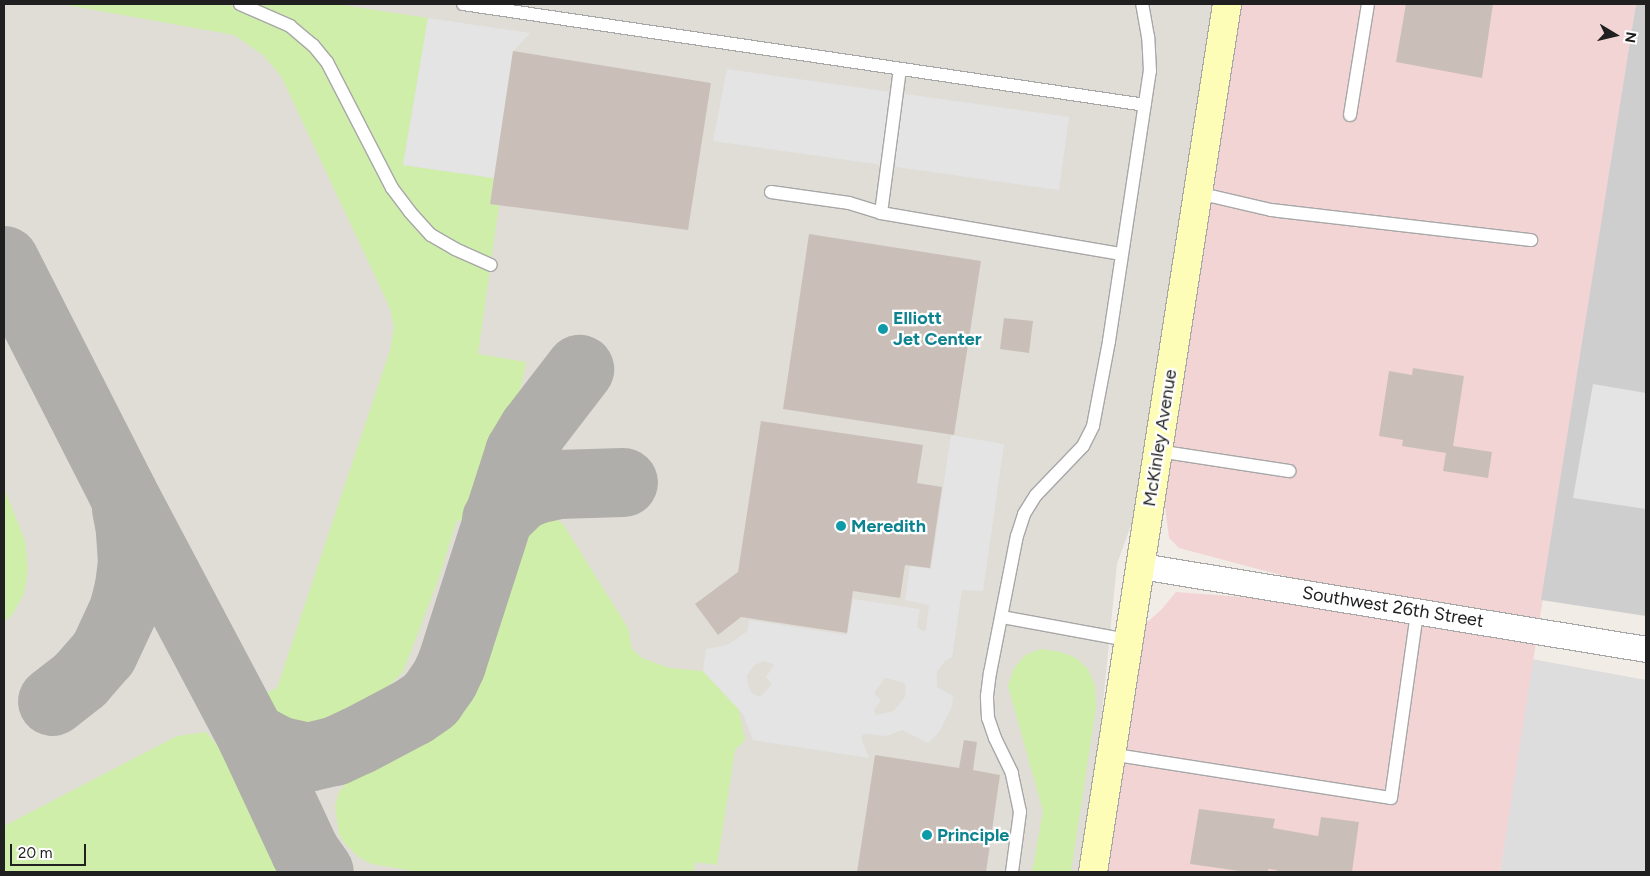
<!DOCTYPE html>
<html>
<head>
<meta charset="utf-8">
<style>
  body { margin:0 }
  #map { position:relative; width:1650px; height:876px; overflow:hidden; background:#f1ede6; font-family:Figtree,sans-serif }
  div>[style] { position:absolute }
  .residential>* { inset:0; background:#dedddd }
  .commercial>* { inset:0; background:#f2d4d5 }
  .religious>* { inset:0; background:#cecece }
  .airport>* { inset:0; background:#e0ddd7 }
  .grass>* { inset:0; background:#cfeea9 }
  .parking>* { inset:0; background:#e4e4e4 }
  .taxiway>* { height:69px; margin:-34.5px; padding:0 34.5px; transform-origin:34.5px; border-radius:34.5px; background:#b0aeaa }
  .building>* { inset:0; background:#c9bfb8 }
  .roads { filter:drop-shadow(1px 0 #a7a7a7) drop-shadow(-1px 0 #a7a7a7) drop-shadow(0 1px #a7a7a7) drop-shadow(0 -1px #a7a7a7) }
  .service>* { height:12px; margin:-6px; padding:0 6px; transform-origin:6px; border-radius:6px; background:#fff }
  .minor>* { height:25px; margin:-12.5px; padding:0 12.5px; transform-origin:12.5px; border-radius:12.5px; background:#fff }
  .secondary>* { height:28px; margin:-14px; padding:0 14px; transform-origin:14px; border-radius:14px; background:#fdfdb7 }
  .dots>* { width:14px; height:14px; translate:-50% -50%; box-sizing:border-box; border:2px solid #fff; border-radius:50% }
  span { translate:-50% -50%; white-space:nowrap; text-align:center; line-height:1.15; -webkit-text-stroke:4.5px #fff; paint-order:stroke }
  .culture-label { font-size:18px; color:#0d838f; font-weight:700 }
  .left { translate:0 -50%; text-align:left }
  .street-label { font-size:18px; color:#202020 }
  .frame { position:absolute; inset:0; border:5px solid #202020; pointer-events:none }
  .north { position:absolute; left:1590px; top:10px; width:50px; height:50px; -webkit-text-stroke:4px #fff; paint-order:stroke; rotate:99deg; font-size:14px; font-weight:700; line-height:20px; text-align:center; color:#202020 }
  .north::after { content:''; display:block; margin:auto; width:18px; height:22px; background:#202020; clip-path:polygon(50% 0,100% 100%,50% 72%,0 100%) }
  .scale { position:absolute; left:10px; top:844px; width:76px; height:22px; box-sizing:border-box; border:2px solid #202020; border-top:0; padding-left:6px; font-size:15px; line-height:18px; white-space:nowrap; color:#202020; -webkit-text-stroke:4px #fff; paint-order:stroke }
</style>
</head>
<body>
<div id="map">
  <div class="residential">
    <i style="clip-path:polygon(1532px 659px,1646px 680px,1646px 872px,1500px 872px)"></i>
  </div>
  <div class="commercial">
    <i style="clip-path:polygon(1227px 4px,1636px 4px,1500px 872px,1093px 872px,1127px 640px,1161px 610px,1176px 592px,1413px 610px,1179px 548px,1169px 538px,1158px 451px)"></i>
  </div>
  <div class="religious">
    <i style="clip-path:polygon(1636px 4px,1646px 4px,1646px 616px,1541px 600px)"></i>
  </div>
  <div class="airport">
    <i style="clip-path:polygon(4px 4px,1227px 4px,1158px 451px,1117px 564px,1086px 872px,4px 872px)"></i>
  </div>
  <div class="grass">
    <i style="clip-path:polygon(61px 4px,336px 4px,428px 18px,403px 165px,494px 178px,490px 204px,499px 205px,478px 354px,526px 362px,522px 383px,473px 525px,457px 520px,439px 578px,403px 672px,389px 686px,326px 719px,311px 724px,293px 723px,275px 717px,263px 704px,259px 696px,277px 688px,390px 350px,394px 327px,390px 308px,281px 76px,263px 55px,234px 35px)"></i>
    <i style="clip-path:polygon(4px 488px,25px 540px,28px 569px,24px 594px,12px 615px,4px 622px)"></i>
    <i style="clip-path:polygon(544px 515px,556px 519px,563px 524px,628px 628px,632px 649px,642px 658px,669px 668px,703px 671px,739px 710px,745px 740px,735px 750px,717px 865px,696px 862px,693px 872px,419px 872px,372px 864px,360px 858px,345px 844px,339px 834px,335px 806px,339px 792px,349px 780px,428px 737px,449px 721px,456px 712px,466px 695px,510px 537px,525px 520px,532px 516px)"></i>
    <i style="clip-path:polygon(1041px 649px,1061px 652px,1076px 658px,1088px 669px,1095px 686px,1096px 707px,1071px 872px,1032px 872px,1043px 811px,1008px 686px,1014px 668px,1025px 655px)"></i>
    <i style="clip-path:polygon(206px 732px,227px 757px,287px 872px,4px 872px,4px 826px,177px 736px)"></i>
  </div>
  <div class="parking">
    <i style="clip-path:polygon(428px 18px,530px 33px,513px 51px,494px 178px,403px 165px)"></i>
    <i style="clip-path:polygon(727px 69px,1069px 117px,1059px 190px,713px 141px)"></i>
    <i style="clip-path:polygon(1593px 384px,1646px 393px,1646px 509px,1573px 498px)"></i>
    <i style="clip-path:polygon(evenodd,951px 435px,1004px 444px,983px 591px,962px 590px,952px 657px,945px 661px,937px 671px,937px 687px,953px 696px,952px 707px,939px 732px,928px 743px,902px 730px,887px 736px,864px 734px,861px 737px,869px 758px,753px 740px,743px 714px,703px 671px,706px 649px,727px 645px,748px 631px,749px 620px,847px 635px,853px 599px,920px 609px,917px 627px,922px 631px,926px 630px,929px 605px,905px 600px,910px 566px,931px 569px,951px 435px,765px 661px,774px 665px,766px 677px,772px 684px,760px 697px,752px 693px,748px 686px,747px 675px,754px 665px,765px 661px,951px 435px,885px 678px,902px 682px,906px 686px,905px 697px,894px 711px,876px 715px,874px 710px,881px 700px,874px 693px,885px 678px)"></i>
  </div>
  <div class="taxiway">
    <i style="left:4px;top:260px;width:263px;rotate:63deg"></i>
    <i style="left:123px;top:494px;width:274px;rotate:62.1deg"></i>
    <i style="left:251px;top:736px;width:128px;rotate:65deg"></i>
    <i style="left:305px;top:852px;width:24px;rotate:55deg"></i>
    <i style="left:496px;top:519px;width:35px;rotate:-44deg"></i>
    <i style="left:521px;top:495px;width:16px;rotate:-22deg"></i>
    <i style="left:536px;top:489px;width:22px;rotate:-13deg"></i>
    <i style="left:557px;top:484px;width:66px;rotate:-1.7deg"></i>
    <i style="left:52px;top:701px;width:36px;rotate:-38deg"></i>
    <i style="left:80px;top:679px;width:35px;rotate:-49deg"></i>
    <i style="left:103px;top:653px;width:47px;rotate:-65.1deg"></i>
    <i style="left:123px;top:610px;width:25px;rotate:-76deg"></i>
    <i style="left:129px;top:586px;width:25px;rotate:-83deg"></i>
    <i style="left:132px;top:561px;width:32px;rotate:-94deg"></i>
    <i style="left:130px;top:529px;width:21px;rotate:-101deg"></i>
    <i style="left:251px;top:736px;width:30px;rotate:28deg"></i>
    <i style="left:277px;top:750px;width:31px;rotate:13deg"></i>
    <i style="left:307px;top:757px;width:28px;rotate:-13deg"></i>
    <i style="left:334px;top:751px;width:26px;rotate:-25deg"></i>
    <i style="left:358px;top:740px;width:62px;rotate:-27.8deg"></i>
    <i style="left:413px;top:711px;width:21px;rotate:-35deg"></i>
    <i style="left:430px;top:699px;width:24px;rotate:-55deg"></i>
    <i style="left:444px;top:679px;width:17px;rotate:-65deg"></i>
    <i style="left:451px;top:664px;width:223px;rotate:-72.2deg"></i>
    <i style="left:519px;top:452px;width:27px;rotate:-59deg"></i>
    <i style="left:533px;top:429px;width:76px;rotate:-52.5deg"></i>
  </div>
  <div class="building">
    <i style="clip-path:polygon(1406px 4px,1493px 4px,1482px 78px,1396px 62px)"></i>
    <i style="clip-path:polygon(513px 51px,711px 83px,688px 230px,490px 204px)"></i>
    <i style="clip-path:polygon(809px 234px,981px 261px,954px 435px,783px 409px)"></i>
    <i style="clip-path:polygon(1004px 318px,1033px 321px,1029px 353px,1000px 349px)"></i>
    <i style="clip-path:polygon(1413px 368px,1464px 376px,1453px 446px,1492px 452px,1488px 478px,1443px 471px,1446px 453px,1402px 446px,1403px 440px,1379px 436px,1389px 371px,1412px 375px)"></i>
    <i style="clip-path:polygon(761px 421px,923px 445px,917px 483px,942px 487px,930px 568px,905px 565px,900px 598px,853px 591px,847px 633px,741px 617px,718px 635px,695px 604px,738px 572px)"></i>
    <i style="clip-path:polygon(964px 740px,977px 742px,973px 770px,1000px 775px,986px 872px,857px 872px,875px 755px,959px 768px)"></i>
    <i style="clip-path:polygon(1199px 809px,1275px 819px,1273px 828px,1318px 836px,1321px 817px,1359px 822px,1352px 872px,1276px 872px,1277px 870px,1268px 869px,1268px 872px,1247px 872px,1190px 864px)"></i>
  </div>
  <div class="roads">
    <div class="service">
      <i style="left:240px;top:4px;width:55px;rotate:23.7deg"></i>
      <i style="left:290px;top:26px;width:30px;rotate:40deg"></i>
      <i style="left:313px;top:45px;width:22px;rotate:51deg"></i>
      <i style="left:327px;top:62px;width:142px;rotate:62.7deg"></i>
      <i style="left:392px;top:188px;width:30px;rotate:53deg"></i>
      <i style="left:410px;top:212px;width:31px;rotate:48deg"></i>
      <i style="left:431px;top:235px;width:28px;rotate:30deg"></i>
      <i style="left:455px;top:249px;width:39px;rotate:24deg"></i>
      <i style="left:463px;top:4px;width:689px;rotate:8.42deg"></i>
      <i style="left:1350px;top:115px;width:112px;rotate:-80.8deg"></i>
      <i style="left:771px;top:192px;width:79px;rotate:8deg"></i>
      <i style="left:849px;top:203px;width:34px;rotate:17deg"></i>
      <i style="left:881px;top:213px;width:244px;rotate:9.7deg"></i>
      <i style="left:1198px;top:193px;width:75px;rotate:13.1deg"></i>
      <i style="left:1271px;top:210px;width:262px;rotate:6.6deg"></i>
      <i style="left:881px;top:213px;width:145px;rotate:-82.5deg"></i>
      <i style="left:1158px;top:451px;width:133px;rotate:8.7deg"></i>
      <i style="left:1002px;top:617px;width:127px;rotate:10.4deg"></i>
      <i style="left:1110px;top:754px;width:284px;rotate:8.9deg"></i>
      <i style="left:1391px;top:798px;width:188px;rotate:-82deg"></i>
      <i style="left:1012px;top:872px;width:61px;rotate:-82.4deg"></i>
      <i style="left:1020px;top:812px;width:40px;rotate:-102deg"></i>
      <i style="left:1012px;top:773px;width:39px;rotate:-116deg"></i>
      <i style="left:995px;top:738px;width:21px;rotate:-109deg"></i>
      <i style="left:988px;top:718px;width:22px;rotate:-93deg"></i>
      <i style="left:987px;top:696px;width:23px;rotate:-83deg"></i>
      <i style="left:990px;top:673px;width:140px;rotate:-78.9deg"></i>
      <i style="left:1017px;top:536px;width:23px;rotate:-72deg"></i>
      <i style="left:1024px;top:514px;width:22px;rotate:-58deg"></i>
      <i style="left:1036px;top:495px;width:68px;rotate:-46.2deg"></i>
      <i style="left:1083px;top:446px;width:22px;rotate:-63deg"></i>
      <i style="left:1093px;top:426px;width:86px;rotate:-79.3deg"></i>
      <i style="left:1109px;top:341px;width:273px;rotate:-81.4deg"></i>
      <i style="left:1150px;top:71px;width:34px;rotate:-93deg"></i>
      <i style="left:1148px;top:37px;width:34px;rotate:-100deg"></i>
    </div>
    <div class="minor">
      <i style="left:1141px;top:566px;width:512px;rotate:9.33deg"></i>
    </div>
    <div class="secondary">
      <i style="left:1093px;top:872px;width:878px;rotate:-81.22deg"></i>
    </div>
  </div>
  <div class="dots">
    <i style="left:883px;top:329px;background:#0f9aa8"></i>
    <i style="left:841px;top:526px;background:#0f9aa8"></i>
    <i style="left:927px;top:835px;background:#0f9aa8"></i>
  </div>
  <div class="culture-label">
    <span class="left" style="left:893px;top:329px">Elliott<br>Jet Center</span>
    <span class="left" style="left:851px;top:526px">Meredith</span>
    <span class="left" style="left:937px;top:835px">Principle</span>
  </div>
  <div class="street-label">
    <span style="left:1160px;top:438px;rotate:-81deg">McKinley Avenue</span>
    <span style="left:1393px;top:607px;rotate:9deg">Southwest 26th Street</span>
  </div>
  <div class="frame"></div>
  <div class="north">N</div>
  <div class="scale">20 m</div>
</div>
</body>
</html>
